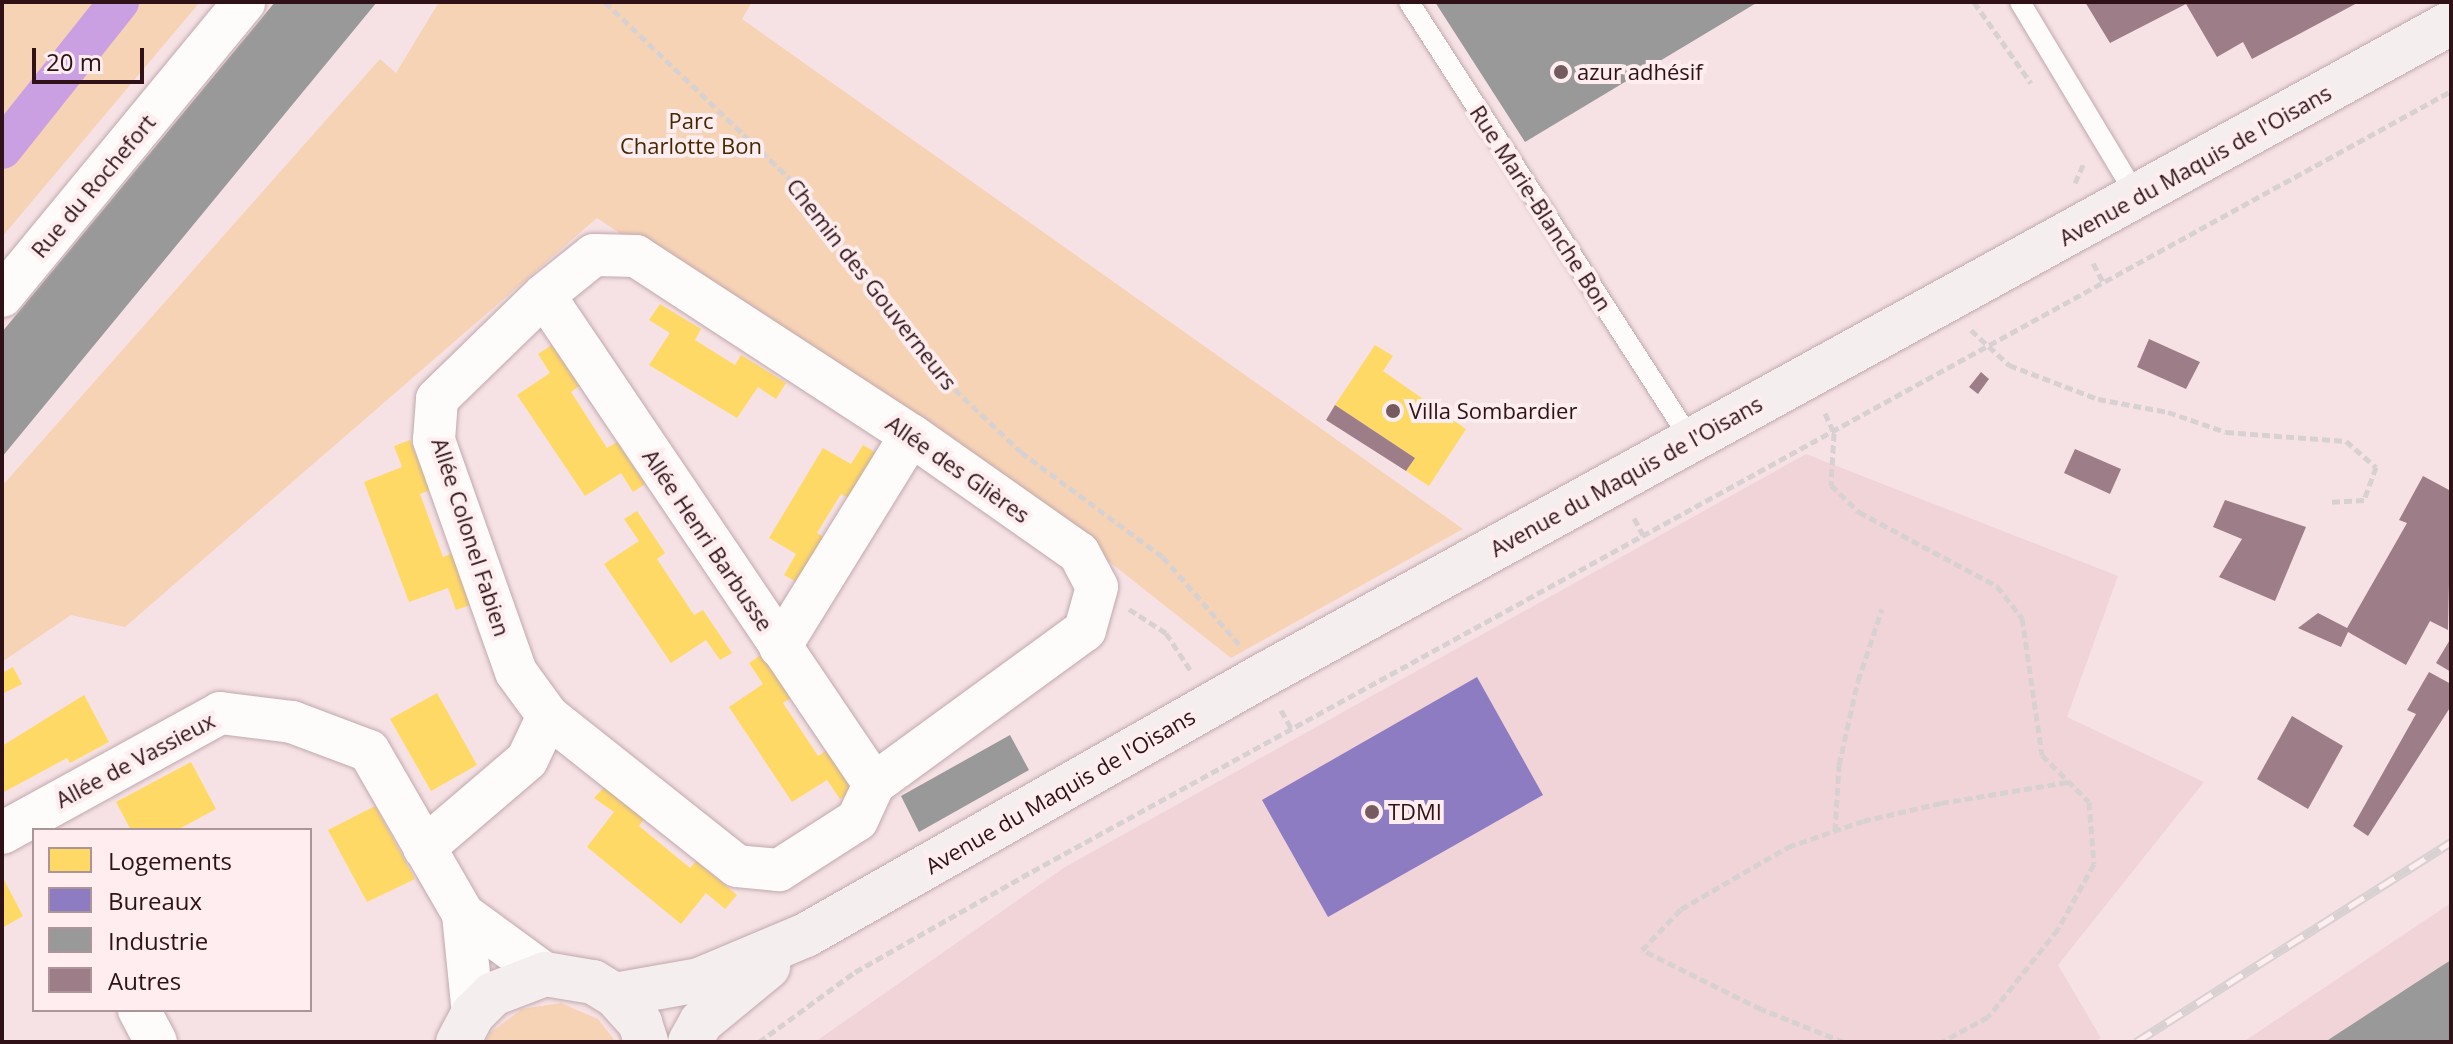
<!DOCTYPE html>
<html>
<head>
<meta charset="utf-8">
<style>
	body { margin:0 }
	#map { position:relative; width:2453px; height:1044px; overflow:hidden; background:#f6e2e5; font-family:"Open Sans",sans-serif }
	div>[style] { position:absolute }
	.built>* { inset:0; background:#f1d4d8 }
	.green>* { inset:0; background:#f7d3b6 }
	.homes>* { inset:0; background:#ffd966 }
	.offices>* { inset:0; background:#8e7cc3 }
	.industry>* { inset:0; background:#999 }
	.canal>* { height:40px; margin:-20px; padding:0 20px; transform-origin:20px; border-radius:20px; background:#cba0e3 }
	.building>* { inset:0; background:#9d7e88 }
	.path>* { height:5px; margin-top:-2.5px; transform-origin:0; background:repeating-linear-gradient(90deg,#d8d1d2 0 8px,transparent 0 12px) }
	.roads { filter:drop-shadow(0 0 2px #c1a9ad) drop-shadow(0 0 2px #c1a9ad) }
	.lane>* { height:20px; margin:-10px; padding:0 10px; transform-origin:10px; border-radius:10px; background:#fefbfb }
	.street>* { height:42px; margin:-21px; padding:0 21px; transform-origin:21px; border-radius:21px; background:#fefbfb }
	.secondary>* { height:44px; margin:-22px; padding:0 22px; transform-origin:22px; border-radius:22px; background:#f5eeef }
	.rail>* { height:9px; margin-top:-4.5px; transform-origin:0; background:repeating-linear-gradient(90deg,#ffedef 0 18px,#d8d1d2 0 36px); box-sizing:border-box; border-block:2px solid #d8d1d2 }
	.dots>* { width:22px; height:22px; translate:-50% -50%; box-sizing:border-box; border:4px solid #ffedef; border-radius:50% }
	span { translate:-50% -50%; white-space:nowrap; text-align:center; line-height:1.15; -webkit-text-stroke:8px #ffedef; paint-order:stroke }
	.poi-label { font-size:22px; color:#2f1117 }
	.left { translate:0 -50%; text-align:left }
	.park-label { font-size:22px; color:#462800 }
	.street-label { font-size:22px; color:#2f1117 }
	.frame { position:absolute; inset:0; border:4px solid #2f1117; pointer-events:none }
	.legend { position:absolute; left:32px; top:828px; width:280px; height:184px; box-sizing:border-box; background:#ffedef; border:2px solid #ac9599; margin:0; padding:10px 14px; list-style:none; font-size:24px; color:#2f1117 }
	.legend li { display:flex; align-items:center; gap:16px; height:40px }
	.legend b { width:40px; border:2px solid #ac9599 }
	.scale { position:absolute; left:32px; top:48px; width:112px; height:36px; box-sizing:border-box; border:4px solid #2f1117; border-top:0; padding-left:10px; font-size:24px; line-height:28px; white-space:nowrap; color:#2f1117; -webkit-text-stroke:6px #ffedef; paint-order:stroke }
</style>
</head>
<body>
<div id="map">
	<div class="built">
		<div style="clip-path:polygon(1806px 454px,2118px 576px,2067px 717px,2204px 782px,2058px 965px,2101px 1038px,2094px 1042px,815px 1042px,1065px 867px)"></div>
		<div style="clip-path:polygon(2451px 903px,2451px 1042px,2243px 1042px)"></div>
	</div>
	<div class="green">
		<div style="clip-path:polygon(2px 2px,200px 2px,2px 237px)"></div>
		<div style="clip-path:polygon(439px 2px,752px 2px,742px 19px,1463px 529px,1231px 658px,1102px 556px,597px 218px,125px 627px,71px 615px,2px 662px,2px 486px,380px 59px,396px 73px)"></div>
		<div style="clip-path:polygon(561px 1003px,598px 1019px,616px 1042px,486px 1042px,490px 1033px,522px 1009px)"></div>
	</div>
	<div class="homes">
		<div style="clip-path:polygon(660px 304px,701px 329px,695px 340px,735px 365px,741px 355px,786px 383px,776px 399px,758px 387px,737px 418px,649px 365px,670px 333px,649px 320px)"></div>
		<div style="clip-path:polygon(552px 345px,579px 386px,571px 392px,607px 448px,617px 442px,645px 484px,633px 492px,621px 473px,585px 496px,517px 395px,550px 373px,538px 354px)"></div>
		<div style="clip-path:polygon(1375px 345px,1393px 356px,1383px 371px,1466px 429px,1429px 486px,1406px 471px,1415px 458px,1335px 405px)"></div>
		<div style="clip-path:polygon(410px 440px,430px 490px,420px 494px,443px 557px,453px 553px,473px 604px,456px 610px,448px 588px,409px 602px,364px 482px,402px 467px,394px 446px)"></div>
		<div style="clip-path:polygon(863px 445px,878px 454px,851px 499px,841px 494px,817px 533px,827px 539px,800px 584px,784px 575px,796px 554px,769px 538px,823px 448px,851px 464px)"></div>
		<div style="clip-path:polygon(637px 511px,665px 553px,657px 559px,694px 615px,703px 610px,732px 653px,720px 660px,706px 640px,671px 663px,604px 564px,639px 541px,624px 519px)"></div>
		<div style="clip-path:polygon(762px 654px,791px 698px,783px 703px,818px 756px,826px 751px,853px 791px,840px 799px,827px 780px,792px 802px,729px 707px,763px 684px,749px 663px)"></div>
		<div style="clip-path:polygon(13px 667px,22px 684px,2px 694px,2px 673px)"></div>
		<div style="clip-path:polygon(437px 693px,477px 765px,431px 791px,390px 719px)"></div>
		<div style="clip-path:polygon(84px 695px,109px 742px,70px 763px,67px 758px,2px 793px,2px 746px)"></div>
		<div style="clip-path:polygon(191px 762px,216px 809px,177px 830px,131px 830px,116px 802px)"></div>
		<div style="clip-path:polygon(606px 785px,644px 819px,639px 826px,690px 868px,696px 861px,737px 895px,725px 909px,706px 893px,681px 924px,587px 847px,614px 812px,594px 798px)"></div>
		<div style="clip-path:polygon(375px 806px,415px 879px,367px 902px,328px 830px)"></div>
		<div style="clip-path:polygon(2px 876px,23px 916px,2px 928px)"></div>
	</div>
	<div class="offices">
		<div style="clip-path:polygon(1477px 677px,1543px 795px,1328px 917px,1262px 800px)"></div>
	</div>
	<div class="industry">
		<div style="clip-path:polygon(275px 2px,377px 2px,2px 457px,2px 332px)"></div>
		<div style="clip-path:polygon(1435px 2px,1758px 2px,1525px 142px)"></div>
		<div style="clip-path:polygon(1010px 735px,1029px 770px,919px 832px,901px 796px)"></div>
		<div style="clip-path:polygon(2451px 960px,2451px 1042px,2325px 1042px,2440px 967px)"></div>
	</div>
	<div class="canal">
		<div style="left:2px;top:149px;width:188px;rotate:-51.5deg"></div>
	</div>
	<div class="building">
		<div style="clip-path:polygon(2085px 2px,2359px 2px,2252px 59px,2243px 42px,2217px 57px,2186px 4px,2110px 43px)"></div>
		<div style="clip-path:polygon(2149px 339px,2200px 362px,2186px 389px,2137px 367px)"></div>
		<div style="clip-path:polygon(1981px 372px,1989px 379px,1978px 394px,1969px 387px)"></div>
		<div style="clip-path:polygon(1335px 405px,1415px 458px,1406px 471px,1326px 420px)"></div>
		<div style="clip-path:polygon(2075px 449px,2121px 469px,2110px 494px,2064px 473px)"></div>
		<div style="clip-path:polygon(2423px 476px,2451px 491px,2448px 630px,2430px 621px,2406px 665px,2348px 632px,2341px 647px,2298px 628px,2318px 613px,2347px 628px,2407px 523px,2399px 520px)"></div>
		<div style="clip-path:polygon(2225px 500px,2306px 527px,2275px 601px,2219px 577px,2242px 539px,2213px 527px)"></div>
		<div style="clip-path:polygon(2451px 638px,2451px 672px,2436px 663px)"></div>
		<div style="clip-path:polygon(2429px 672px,2451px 684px,2451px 706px,2368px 836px,2353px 826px,2416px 714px,2407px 710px)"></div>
		<div style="clip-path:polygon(2292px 716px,2343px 746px,2308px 809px,2257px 779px)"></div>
	</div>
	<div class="path">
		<div style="left:605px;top:2px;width:284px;rotate:43.7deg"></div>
		<div style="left:810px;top:198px;width:228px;rotate:53.4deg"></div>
		<div style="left:946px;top:381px;width:103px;rotate:43.4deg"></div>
		<div style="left:1021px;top:452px;width:177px;rotate:36.5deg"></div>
		<div style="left:1163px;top:557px;width:116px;rotate:48.9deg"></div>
		<div style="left:1974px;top:2px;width:99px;rotate:54.9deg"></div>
		<div style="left:2075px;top:183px;width:22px;rotate:-66deg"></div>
		<div style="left:2093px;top:263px;width:24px;rotate:62deg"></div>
		<div style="left:1971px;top:330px;width:52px;rotate:42.6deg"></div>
		<div style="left:2009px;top:365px;width:95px;rotate:20.9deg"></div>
		<div style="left:2098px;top:399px;width:71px;rotate:10.5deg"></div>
		<div style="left:2168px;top:412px;width:61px;rotate:19deg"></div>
		<div style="left:2226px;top:432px;width:120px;rotate:4.3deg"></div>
		<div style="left:2346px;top:441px;width:40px;rotate:41deg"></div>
		<div style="left:2376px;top:467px;width:35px;rotate:110deg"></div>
		<div style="left:2364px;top:500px;width:36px;rotate:177deg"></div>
		<div style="left:1825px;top:413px;width:22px;rotate:66deg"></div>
		<div style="left:1834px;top:433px;width:52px;rotate:93.3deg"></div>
		<div style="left:1831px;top:485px;width:39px;rotate:44deg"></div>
		<div style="left:1859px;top:512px;width:157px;rotate:28.2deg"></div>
		<div style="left:1997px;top:586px;width:41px;rotate:52deg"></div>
		<div style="left:2022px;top:618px;width:138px;rotate:81.7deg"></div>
		<div style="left:2042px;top:755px;width:66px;rotate:45deg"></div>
		<div style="left:2089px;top:802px;width:62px;rotate:85.4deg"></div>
		<div style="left:2094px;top:864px;width:74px;rotate:119deg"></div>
		<div style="left:2058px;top:929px;width:112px;rotate:128.5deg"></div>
		<div style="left:1988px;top:1017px;width:53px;rotate:152deg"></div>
		<div style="left:1634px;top:518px;width:19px;rotate:62deg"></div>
		<div style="left:1129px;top:609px;width:44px;rotate:33deg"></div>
		<div style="left:1166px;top:633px;width:45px;rotate:56.7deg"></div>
		<div style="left:1281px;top:710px;width:21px;rotate:61deg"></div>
		<div style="left:1835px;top:831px;width:66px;rotate:-86.5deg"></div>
		<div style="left:1839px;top:765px;width:86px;rotate:-77.3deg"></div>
		<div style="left:1858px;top:681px;width:76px;rotate:-71.6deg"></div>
		<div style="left:759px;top:1042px;width:119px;rotate:-36.1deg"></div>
		<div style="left:855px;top:972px;width:192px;rotate:-29.6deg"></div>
		<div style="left:1022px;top:877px;width:1631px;rotate:-28.81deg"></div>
		<div style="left:1844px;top:1042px;width:89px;rotate:-158.3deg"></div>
		<div style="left:1761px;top:1009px;width:133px;rotate:-153.6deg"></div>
		<div style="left:1642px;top:950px;width:57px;rotate:-46.4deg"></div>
		<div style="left:1681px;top:909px;width:124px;rotate:-30.1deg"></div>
		<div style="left:1788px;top:847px;width:79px;rotate:-19.1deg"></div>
		<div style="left:1863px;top:821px;width:80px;rotate:-13deg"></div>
		<div style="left:1941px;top:803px;width:129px;rotate:-9.4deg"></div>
	</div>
	<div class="roads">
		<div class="lane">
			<div style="left:1409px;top:2px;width:521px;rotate:57.23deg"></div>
			<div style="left:2020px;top:2px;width:227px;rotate:59deg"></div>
		</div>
		<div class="street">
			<div style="left:594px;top:255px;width:42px;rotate:1.4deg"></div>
			<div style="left:636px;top:256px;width:328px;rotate:33.1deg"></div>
			<div style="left:911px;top:435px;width:205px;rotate:35.1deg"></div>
			<div style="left:1079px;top:553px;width:38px;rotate:62deg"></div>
			<div style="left:1097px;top:587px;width:45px;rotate:105.6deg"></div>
			<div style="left:1085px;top:630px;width:261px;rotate:143.9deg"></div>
			<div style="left:874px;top:784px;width:40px;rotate:115deg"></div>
			<div style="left:857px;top:820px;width:93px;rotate:147.3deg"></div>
			<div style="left:779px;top:870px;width:42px;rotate:-174.6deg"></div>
			<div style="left:737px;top:866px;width:241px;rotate:-141.6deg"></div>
			<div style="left:548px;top:716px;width:54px;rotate:-126deg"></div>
			<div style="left:516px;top:672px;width:246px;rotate:-109.5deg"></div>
			<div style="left:434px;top:440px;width:41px;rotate:-85.8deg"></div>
			<div style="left:437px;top:399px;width:149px;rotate:-44.2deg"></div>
			<div style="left:544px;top:295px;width:64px;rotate:-38.7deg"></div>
			<div style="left:544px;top:295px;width:590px;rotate:55.99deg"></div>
			<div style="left:2px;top:296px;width:381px;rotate:-50.5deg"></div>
			<div style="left:780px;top:647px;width:249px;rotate:-58.3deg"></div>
			<div style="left:2px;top:833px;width:249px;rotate:-28.8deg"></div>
			<div style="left:220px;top:713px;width:73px;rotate:7.1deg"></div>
			<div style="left:292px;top:722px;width:82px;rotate:20.6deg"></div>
			<div style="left:369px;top:751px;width:188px;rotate:60deg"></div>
			<div style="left:463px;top:914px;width:102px;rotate:36.2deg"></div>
			<div style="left:424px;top:848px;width:135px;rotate:-40.5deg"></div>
			<div style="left:527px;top:760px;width:49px;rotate:-64.5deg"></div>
			<div style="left:463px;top:914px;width:100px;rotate:84.3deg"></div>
			<div style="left:139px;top:1010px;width:36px;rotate:62deg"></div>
		</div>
		<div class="secondary">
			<div style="left:615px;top:995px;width:85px;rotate:-10.1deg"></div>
			<div style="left:699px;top:980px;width:116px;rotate:-22.8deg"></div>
			<div style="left:806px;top:935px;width:524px;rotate:-29.6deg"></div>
			<div style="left:1262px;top:676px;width:1357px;rotate:-28.78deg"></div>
			<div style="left:458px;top:1042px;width:32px;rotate:-62deg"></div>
			<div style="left:473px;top:1014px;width:28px;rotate:-45deg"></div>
			<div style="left:493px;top:994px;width:56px;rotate:-21deg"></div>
			<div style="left:545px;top:974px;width:49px;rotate:9.5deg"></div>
			<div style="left:593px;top:982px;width:26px;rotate:31deg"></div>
			<div style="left:615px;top:995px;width:38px;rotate:48deg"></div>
			<div style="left:640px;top:1023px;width:20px;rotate:72deg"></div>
			<div style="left:690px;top:1042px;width:23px;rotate:-61deg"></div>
			<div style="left:701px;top:1022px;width:87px;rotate:-39.4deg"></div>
		</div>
	</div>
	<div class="rail">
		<div style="left:2136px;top:1042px;width:373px;rotate:-32.4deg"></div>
	</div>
	<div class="dots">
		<div style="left:1561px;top:72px;background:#755a5f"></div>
		<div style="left:1393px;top:411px;background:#755a5f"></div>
		<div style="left:1372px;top:812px;background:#755a5f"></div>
	</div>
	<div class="poi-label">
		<span class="left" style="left:1577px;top:72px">azur adhésif</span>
		<span class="left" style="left:1409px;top:411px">Villa Sombardier</span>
		<span class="left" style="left:1388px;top:812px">TDMI</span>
	</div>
	<div class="park-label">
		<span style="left:691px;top:133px">Parc<br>Charlotte Bon</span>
	</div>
	<div class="street-label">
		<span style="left:2195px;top:165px;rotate:-29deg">Avenue du Maquis de l'Oisans</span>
		<span style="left:93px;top:186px;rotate:-50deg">Rue du Rochefort</span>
		<span style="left:1541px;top:208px;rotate:57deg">Rue Marie-Blanche Bon</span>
		<span style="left:872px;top:284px;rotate:52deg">Chemin des Gouverneurs</span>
		<span style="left:958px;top:469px;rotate:35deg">Allée des Glières</span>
		<span style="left:1626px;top:476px;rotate:-29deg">Avenue du Maquis de l'Oisans</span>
		<span style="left:471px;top:537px;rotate:72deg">Allée Colonel Fabien</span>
		<span style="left:708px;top:540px;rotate:56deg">Allée Henri Barbusse</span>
		<span style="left:135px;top:760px;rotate:-28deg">Allée de Vassieux</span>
		<span style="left:1060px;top:791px;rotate:-30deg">Avenue du Maquis de l'Oisans</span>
	</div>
	<div class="frame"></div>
	<ul class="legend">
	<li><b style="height:22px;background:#ffd966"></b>Logements</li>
	<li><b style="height:22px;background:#8e7cc3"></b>Bureaux</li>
	<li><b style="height:22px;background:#999"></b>Industrie</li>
	<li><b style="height:22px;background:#9d7e88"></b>Autres</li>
	</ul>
	<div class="scale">20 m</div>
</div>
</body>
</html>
